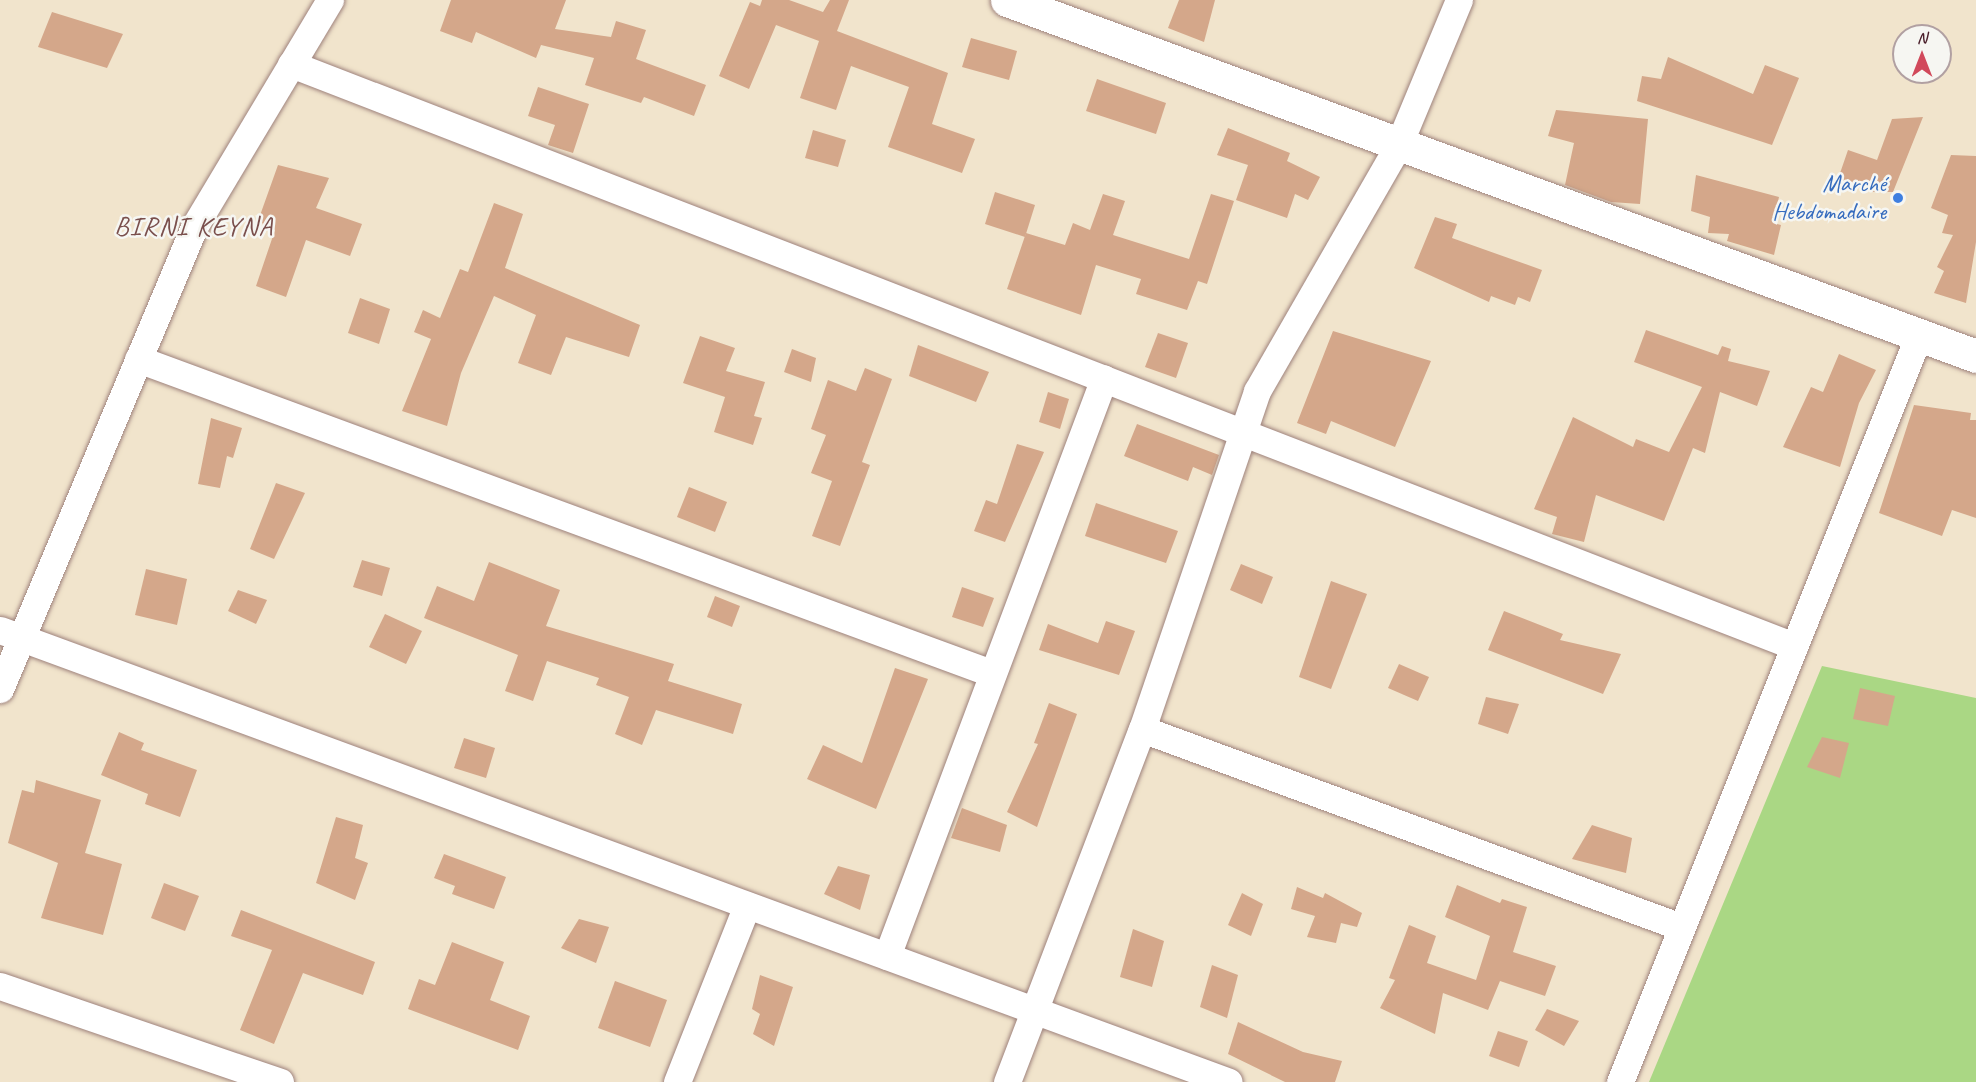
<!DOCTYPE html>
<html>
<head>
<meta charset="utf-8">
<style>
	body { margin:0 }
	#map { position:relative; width:1976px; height:1082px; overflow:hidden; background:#f1e4cc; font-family:Caveat,sans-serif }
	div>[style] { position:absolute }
	.green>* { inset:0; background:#aad784 }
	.building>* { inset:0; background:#d4a78a }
	.roads { filter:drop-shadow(0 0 2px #9e827c) drop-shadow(0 0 2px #9e827c) }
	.street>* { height:27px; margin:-13.5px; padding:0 13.5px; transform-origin:13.5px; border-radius:13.5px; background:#fff }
	.highway>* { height:33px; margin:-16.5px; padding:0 16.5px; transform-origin:16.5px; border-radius:16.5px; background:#fff }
	.dots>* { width:16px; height:16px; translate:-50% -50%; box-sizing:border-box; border:3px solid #f6f6f2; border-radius:50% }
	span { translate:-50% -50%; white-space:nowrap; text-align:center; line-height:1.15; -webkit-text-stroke:5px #f6f6f2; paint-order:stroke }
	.shop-label { font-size:24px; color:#366cbe }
	.right { translate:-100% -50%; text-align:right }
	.quarter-label { font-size:27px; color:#7a4f4c; letter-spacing:1.5px }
	.north { position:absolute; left:1892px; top:24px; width:60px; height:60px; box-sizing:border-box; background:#f6f6f2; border:2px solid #b1a0a2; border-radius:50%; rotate:0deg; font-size:16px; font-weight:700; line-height:24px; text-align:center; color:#4a1f2b }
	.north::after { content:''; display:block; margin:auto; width:21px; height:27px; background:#d1495b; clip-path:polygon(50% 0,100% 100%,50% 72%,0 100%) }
</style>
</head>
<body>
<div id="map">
	<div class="green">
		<div style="clip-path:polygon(1822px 666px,1976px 698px,1976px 1082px,1649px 1082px)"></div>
	</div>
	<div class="building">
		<div style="clip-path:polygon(451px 0,566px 0,555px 29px,611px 37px,616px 21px,646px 30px,636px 59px,706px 85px,694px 116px,644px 97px,641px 103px,585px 85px,594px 58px,541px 45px,536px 58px,476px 32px,472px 43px,440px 31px)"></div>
		<div style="clip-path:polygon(762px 0,789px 0,823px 12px,830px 0,849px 0,837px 31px,948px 73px,932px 124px,975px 139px,962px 173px,888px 147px,909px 87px,851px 66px,836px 110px,800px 98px,819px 41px,776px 25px,749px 89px,719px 76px,750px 2px,760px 6px)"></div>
		<div style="clip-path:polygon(1179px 0,1215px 0,1204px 42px,1168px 28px)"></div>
		<div style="clip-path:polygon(52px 12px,123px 34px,107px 68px,38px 47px)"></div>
		<div style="clip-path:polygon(971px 38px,1017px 51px,1009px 80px,962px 67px)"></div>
		<div style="clip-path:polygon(1668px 57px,1753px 94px,1765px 65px,1799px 78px,1772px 145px,1637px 101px,1642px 76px,1661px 79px)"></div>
		<div style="clip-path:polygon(1097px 79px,1166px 103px,1156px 134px,1086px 111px)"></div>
		<div style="clip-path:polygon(538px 87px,589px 104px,573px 153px,548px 145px,555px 125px,528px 116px)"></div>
		<div style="clip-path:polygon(1556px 110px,1648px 119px,1640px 204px,1611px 202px,1565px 185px,1574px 143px,1548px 136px)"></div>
		<div style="clip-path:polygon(1923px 117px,1893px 192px,1870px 192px,1838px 179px,1848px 150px,1877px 160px,1892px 119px)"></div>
		<div style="clip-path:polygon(1228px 128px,1290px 153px,1287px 161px,1320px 177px,1308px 200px,1295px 194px,1287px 218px,1236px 200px,1248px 165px,1217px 155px)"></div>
		<div style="clip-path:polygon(813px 130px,846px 140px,838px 167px,805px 158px)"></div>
		<div style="clip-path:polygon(1951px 155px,1976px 156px,1976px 242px,1966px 303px,1934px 293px,1944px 271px,1937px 267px,1953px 235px,1942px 233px,1948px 215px,1931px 208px)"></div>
		<div style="clip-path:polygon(278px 165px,329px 178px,316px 208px,362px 224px,350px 256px,306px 240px,286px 297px,256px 286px,275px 230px,258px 221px)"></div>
		<div style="clip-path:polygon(1696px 175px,1779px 197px,1773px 223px,1781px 225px,1774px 255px,1727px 241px,1729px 234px,1708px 233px,1710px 217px,1691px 211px)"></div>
		<div style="clip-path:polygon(995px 192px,1035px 205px,1025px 237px,985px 224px)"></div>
		<div style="clip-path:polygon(1103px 194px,1125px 201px,1113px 235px,1189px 259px,1211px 194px,1234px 201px,1207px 284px,1198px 281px,1187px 310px,1136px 294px,1141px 279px,1096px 265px,1081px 315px,1007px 289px,1026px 233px,1065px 245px,1073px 223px,1090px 230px)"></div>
		<div style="clip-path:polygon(494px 203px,523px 214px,505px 268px,640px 325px,629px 357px,566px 337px,551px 375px,518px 363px,536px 315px,494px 296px,461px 373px,447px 426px,402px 411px,431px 339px,414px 332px,423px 310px,440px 318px,460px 269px,468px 272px)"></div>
		<div style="clip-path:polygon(1435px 217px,1457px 224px,1452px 238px,1542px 270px,1530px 302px,1518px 297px,1515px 305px,1491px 296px,1489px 302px,1414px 268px)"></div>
		<div style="clip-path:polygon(360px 298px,390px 309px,379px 344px,348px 333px)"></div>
		<div style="clip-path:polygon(1646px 330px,1718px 355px,1722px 346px,1731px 349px,1728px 361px,1770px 371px,1757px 406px,1720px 392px,1705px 453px,1693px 448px,1664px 521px,1596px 495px,1584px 542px,1552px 534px,1557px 517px,1534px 509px,1573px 417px,1633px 447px,1636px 439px,1669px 452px,1702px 387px,1634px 362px)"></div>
		<div style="clip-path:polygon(1333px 331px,1431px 361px,1395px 447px,1331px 421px,1326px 434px,1297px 423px)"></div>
		<div style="clip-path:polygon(1158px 333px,1188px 343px,1176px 378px,1145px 367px)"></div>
		<div style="clip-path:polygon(700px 336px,735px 348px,726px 371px,765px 382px,754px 416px,762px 418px,753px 445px,714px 432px,725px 397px,683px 383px)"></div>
		<div style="clip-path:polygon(918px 345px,989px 372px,976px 402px,909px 376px)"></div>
		<div style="clip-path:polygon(792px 349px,816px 358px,811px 382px,784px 372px)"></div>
		<div style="clip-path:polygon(1839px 354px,1876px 370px,1859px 403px,1840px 467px,1783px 447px,1811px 387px,1823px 392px)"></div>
		<div style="clip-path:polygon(865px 368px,892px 379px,862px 462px,870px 465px,840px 546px,812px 536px,832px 481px,811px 473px,826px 435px,811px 429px,828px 380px,856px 391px)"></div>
		<div style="clip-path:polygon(1048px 392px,1069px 399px,1060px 429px,1039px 422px)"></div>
		<div style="clip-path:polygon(1914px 405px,1971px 413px,1970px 420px,1976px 420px,1976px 518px,1952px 510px,1942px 536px,1879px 513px)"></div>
		<div style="clip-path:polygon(211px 418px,242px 428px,233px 458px,227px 456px,220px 488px,198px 484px)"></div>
		<div style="clip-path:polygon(1137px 424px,1219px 455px,1212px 475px,1193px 467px,1188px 481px,1124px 456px)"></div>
		<div style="clip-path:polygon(1017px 444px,1044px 452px,1005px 542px,974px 531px,986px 500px,997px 504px)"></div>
		<div style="clip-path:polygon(276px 483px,305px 493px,274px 559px,250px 549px)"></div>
		<div style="clip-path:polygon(689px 487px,727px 502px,715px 532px,677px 517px)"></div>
		<div style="clip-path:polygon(1096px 503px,1178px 531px,1166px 563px,1085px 536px)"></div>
		<div style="clip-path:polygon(362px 560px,390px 568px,382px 596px,353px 587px)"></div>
		<div style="clip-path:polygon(489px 562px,560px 590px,546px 626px,674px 664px,668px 681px,742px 704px,733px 734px,656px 710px,642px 745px,615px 734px,629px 697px,596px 685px,599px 678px,547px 661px,533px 701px,505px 691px,518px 655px,424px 618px,437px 586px,474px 601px)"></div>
		<div style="clip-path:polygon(1241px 564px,1273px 577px,1262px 604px,1230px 590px)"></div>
		<div style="clip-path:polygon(146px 569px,187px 579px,177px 625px,135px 615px)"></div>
		<div style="clip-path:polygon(1331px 581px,1367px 594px,1331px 689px,1299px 677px)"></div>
		<div style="clip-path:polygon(962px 587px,994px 598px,983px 627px,952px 617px)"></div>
		<div style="clip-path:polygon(238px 590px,267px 600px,256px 624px,228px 611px)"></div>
		<div style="clip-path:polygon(715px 596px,740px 606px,732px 627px,707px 617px)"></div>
		<div style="clip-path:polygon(1504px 611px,1563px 634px,1560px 640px,1621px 654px,1603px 694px,1488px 650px)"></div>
		<div style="clip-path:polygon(385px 614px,422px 631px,406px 664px,369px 647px)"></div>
		<div style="clip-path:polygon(1106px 621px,1135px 631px,1119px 675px,1039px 650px,1048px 624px,1098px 643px)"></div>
		<div style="clip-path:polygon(1399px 664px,1429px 677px,1418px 701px,1388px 688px)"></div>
		<div style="clip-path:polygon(895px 668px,928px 679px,876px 809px,807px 779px,823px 745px,862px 763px)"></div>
		<div style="clip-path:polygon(1860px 688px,1895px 696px,1888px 726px,1853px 719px)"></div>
		<div style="clip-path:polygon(1486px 697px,1519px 704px,1508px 734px,1478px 724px)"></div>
		<div style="clip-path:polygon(1049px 703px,1077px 714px,1037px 827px,1007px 812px,1038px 744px,1034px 743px)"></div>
		<div style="clip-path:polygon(119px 732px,144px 743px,141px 750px,197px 770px,180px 817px,145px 804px,148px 794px,101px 775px)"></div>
		<div style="clip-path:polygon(1822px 737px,1849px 743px,1840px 778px,1807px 767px)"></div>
		<div style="clip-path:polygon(464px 738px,495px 748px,486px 778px,454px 768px)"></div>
		<div style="clip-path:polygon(36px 780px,101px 800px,85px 853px,122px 864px,103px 935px,41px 918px,58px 863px,8px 843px,22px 790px,34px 793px)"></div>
		<div style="clip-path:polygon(962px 808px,1007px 825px,1000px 852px,951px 838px)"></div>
		<div style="clip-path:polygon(336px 817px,363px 825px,355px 858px,368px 863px,355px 900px,316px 883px)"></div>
		<div style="clip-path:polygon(1592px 825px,1632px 838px,1626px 873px,1572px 859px)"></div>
		<div style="clip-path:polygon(444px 854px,506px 877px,494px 909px,452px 894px,455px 886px,434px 878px)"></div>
		<div style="clip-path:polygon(838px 866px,870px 875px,860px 910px,824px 894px)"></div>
		<div style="clip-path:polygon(164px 883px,199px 896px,185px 931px,151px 918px)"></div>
		<div style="clip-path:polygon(1457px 885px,1500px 903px,1502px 899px,1527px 907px,1513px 952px,1556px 966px,1545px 996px,1500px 981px,1488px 1010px,1443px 993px,1435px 1034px,1380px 1008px,1395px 980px,1389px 978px,1409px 925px,1436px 936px,1427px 963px,1476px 980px,1490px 936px,1445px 917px)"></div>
		<div style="clip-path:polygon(1297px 887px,1323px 898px,1325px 893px,1362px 913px,1357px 927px,1341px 923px,1336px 943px,1307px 937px,1315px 916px,1291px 909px)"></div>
		<div style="clip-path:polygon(1242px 893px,1263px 904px,1251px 936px,1228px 925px)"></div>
		<div style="clip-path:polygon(241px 910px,375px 962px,363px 995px,303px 973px,274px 1044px,240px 1030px,272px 950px,231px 936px)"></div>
		<div style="clip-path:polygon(579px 919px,609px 927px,596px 963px,561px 948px)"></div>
		<div style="clip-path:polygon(1133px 929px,1164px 941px,1152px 987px,1120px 977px)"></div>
		<div style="clip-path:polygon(452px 942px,504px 962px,490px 1000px,530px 1016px,518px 1050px,408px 1009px,419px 979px,435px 985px)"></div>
		<div style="clip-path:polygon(1212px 965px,1238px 975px,1227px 1018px,1200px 1007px)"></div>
		<div style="clip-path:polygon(760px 975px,793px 987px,774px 1046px,753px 1034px,760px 1014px,752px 1009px)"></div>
		<div style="clip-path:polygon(615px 981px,667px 1000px,650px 1047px,598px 1028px)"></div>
		<div style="clip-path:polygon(1547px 1009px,1579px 1021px,1564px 1046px,1535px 1030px)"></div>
		<div style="clip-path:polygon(1238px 1022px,1303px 1052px,1342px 1061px,1335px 1082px,1285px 1082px,1228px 1054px)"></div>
		<div style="clip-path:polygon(1498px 1031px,1528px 1041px,1519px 1067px,1489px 1056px)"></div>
	</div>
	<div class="roads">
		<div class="street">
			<div style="left:291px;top:64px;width:1612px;rotate:21.17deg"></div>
			<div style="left:138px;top:359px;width:909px;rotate:20.21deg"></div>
			<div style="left:0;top:630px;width:1309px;rotate:20.19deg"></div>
			<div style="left:0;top:689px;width:501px;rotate:-67.22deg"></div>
			<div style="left:194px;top:227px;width:265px;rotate:-59.1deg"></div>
			<div style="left:1142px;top:729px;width:574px;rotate:20.17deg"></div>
			<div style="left:887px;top:956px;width:617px;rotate:-69.42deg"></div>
			<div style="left:0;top:986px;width:296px;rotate:18.9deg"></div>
			<div style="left:677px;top:1082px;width:190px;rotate:-68.4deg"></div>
			<div style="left:1007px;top:1082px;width:378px;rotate:-69.1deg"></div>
			<div style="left:1142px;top:729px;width:357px;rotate:-71.2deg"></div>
			<div style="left:1257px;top:391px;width:285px;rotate:-60.1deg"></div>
			<div style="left:1399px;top:144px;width:156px;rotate:-67.4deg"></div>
			<div style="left:1620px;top:1082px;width:805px;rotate:-68.19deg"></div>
		</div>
		<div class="highway">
			<div style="left:1007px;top:0;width:1032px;rotate:20.17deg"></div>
		</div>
	</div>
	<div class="dots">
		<div style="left:1898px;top:198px;background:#3f7fe0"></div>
	</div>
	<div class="shop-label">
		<span class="right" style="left:1886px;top:198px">Marché<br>Hebdomadaire</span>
	</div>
	<div class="quarter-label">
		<span style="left:194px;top:227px">BIRNI KEYNA</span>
	</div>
	<div class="north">N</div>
</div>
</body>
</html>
